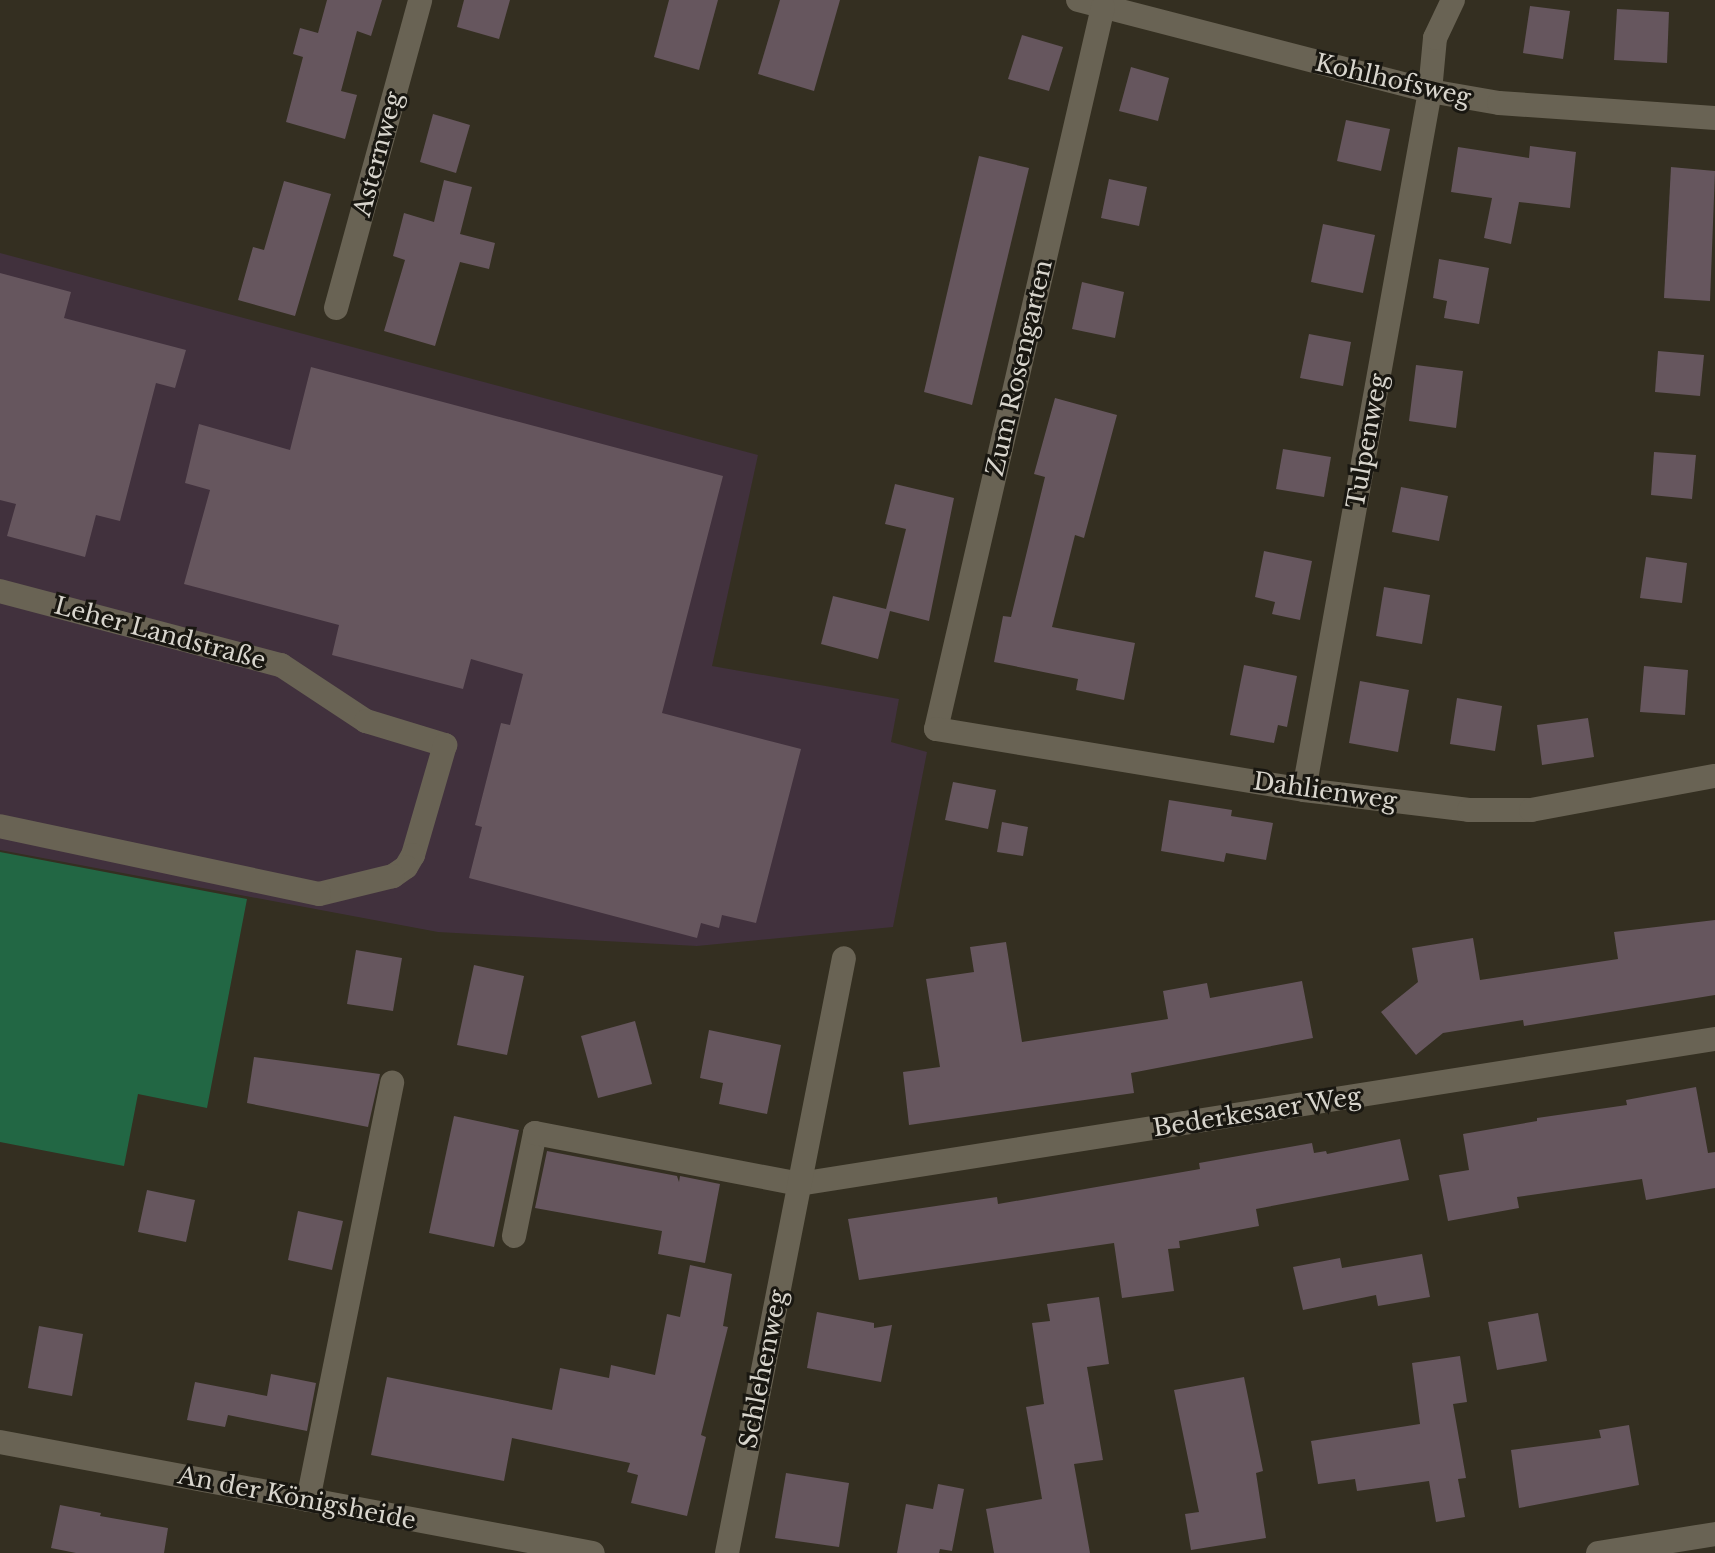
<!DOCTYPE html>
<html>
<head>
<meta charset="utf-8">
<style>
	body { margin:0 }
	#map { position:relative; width:1715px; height:1553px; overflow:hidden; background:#342f21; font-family:"Libre Baskerville",serif }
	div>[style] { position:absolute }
	.commercial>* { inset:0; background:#41313d }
	.green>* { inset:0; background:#226744 }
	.building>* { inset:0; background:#66565e }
	.minor>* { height:24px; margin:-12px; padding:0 12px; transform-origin:12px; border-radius:12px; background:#696354 }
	span { translate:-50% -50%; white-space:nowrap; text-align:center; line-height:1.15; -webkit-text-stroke:6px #191711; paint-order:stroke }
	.street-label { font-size:24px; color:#d8d5cd }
</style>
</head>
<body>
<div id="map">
	<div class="commercial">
		<div style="clip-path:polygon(0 253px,758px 455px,712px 666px,899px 699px,891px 742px,927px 752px,893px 927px,697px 946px,438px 932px,0 850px)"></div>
	</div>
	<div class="green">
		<div style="clip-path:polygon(0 852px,247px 899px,207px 1108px,138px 1094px,124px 1166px,0 1142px)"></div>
	</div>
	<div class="building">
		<div style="clip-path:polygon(327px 0,382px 0,371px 36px,357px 31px,341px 91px,357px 95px,345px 139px,286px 122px,303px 57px,293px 54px,300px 28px,318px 33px)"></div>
		<div style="clip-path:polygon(464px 0,510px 0,499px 39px,457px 27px)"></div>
		<div style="clip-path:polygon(669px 0,718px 0,699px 70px,654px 57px)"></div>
		<div style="clip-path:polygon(780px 0,840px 0,814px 91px,758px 74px)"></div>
		<div style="clip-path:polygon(1530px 6px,1570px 11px,1563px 59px,1523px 53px)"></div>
		<div style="clip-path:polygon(1617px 9px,1669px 12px,1667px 63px,1614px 60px)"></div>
		<div style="clip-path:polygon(1022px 35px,1063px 47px,1049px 91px,1008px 79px)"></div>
		<div style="clip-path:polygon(1131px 67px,1169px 78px,1158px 121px,1119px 111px)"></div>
		<div style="clip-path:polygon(433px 114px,470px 125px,456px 173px,420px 162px)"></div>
		<div style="clip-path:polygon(1346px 120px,1390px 129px,1381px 171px,1337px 161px)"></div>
		<div style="clip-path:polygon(1530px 146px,1576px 152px,1570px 208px,1519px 202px,1511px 244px,1484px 238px,1492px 198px,1451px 192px,1458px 147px,1529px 158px)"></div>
		<div style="clip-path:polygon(979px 156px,1029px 168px,972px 405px,924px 392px)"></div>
		<div style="clip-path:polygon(1671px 167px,1715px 171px,1710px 301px,1664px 298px)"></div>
		<div style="clip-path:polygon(1109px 179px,1147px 187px,1139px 226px,1101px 218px)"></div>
		<div style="clip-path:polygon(444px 180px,472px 187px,460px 234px,495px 243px,489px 269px,460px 262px,435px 346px,384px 331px,405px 260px,393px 256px,404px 213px,434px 222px)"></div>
		<div style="clip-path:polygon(284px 181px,331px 194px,295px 316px,238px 300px,253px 247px,264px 250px)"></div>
		<div style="clip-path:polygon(1323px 224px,1375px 235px,1363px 293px,1311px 282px)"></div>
		<div style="clip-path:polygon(1439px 259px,1489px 268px,1479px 324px,1444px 318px,1447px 301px,1433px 298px)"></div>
		<div style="clip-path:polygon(0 273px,71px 292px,64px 318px,186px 350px,175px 388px,156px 383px,120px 521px,96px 515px,85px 557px,7px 536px,16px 504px,0 500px)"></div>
		<div style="clip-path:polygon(1082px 282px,1124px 292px,1115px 338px,1072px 329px)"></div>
		<div style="clip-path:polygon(1309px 334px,1351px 342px,1343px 386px,1300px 378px)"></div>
		<div style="clip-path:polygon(1658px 351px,1704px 355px,1700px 396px,1655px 392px)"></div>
		<div style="clip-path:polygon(1416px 365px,1463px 371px,1456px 428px,1409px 421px)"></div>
		<div style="clip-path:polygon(311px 367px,723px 476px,662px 713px,801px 749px,756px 923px,722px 915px,719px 928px,701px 923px,697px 938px,469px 878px,482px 827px,475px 825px,501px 723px,510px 725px,523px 674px,471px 659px,463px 689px,332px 655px,339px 625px,184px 584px,210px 490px,185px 483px,199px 424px,290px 450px)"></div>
		<div style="clip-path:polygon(1055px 398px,1117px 415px,1084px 538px,1075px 535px,1052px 627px,1135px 643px,1124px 700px,1076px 690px,1078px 679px,994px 662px,1003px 616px,1011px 617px,1045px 477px,1034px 474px)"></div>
		<div style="clip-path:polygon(1283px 449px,1331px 457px,1324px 497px,1276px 489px)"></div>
		<div style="clip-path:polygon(1654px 452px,1696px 455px,1692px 499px,1651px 495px)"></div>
		<div style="clip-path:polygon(895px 484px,954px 498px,929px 621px,890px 611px,878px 659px,821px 644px,833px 596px,886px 609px,906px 529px,885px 524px)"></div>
		<div style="clip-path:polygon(1401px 487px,1448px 496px,1439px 541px,1392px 532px)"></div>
		<div style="clip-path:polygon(1264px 551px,1312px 561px,1300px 620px,1272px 614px,1275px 602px,1255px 597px)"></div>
		<div style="clip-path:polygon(1646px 557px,1687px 563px,1682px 603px,1640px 598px)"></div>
		<div style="clip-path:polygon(1384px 587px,1430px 595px,1422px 644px,1376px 636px)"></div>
		<div style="clip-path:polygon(1244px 665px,1297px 676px,1287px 727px,1278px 725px,1274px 743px,1230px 735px)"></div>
		<div style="clip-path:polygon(1644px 666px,1688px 670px,1685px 715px,1640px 712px)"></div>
		<div style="clip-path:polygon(1360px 681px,1409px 690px,1398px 752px,1349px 743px)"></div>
		<div style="clip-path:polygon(1457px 698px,1502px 706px,1495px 751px,1450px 744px)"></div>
		<div style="clip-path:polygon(1588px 718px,1594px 757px,1542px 765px,1537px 725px)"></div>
		<div style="clip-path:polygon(953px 782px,996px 790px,988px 829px,945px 820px)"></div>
		<div style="clip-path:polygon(1169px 800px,1232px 810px,1231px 816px,1273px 823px,1266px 860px,1226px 853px,1224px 862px,1161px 851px)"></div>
		<div style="clip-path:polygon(1002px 822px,1028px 827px,1023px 856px,997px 852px)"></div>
		<div style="clip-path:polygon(1715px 920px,1715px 995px,1524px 1026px,1523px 1020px,1443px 1033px,1416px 1055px,1381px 1012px,1418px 982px,1412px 948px,1473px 938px,1480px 980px,1618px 959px,1614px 932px)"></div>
		<div style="clip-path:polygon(1006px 942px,1022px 1042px,1168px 1019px,1163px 991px,1207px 983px,1210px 998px,1302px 981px,1313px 1038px,1131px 1073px,1134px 1093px,909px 1125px,903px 1072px,940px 1067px,926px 979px,974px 972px,970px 947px)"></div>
		<div style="clip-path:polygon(356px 950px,402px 958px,393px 1011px,347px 1004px)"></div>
		<div style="clip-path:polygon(474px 965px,524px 976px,507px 1055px,457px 1045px)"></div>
		<div style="clip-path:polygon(635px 1021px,652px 1084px,598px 1098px,581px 1036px)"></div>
		<div style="clip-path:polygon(709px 1030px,781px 1045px,767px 1114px,719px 1104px,723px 1083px,700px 1078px)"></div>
		<div style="clip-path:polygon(254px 1057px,380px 1074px,368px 1127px,247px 1103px)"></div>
		<div style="clip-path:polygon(1696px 1087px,1708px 1153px,1715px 1152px,1715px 1188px,1646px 1200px,1642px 1179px,1517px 1197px,1519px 1208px,1448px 1221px,1439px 1175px,1469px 1170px,1463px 1134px,1537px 1121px,1537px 1118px,1627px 1105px,1626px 1100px)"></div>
		<div style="clip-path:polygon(454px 1116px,519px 1130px,494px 1247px,429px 1233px)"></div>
		<div style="clip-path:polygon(1400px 1139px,1409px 1180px,1256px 1209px,1259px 1226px,1179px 1241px,1180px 1248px,1168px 1249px,1174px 1291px,1122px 1298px,1114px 1243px,859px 1280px,848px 1219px,997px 1197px,998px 1204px,1200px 1169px,1199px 1163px,1312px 1143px,1314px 1153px,1326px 1151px,1327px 1154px)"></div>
		<div style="clip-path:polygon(547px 1151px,677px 1176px,679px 1182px,680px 1176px,720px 1184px,705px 1263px,658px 1254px,662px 1231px,535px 1208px)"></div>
		<div style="clip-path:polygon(147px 1190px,195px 1200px,186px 1242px,138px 1232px)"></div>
		<div style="clip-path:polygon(298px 1211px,343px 1221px,332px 1270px,288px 1260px)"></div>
		<div style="clip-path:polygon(1422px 1254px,1430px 1297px,1378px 1306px,1376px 1295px,1303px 1310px,1293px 1267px,1340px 1258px,1342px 1268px)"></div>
		<div style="clip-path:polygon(690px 1265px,732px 1274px,723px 1326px,728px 1327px,701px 1435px,706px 1437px,687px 1516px,631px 1503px,638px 1475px,627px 1472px,630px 1463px,512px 1438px,504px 1481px,371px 1455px,387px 1377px,552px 1410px,560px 1368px,609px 1378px,611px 1365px,655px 1375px,667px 1314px,680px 1317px)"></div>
		<div style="clip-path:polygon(1099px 1297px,1109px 1364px,1087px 1367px,1103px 1460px,1074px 1464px,1090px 1553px,994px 1553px,986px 1509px,1042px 1499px,1026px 1407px,1044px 1404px,1032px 1323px,1050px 1321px,1047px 1304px)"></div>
		<div style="clip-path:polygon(817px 1312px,874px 1323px,874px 1328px,892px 1325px,881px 1382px,807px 1368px)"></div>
		<div style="clip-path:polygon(1538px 1313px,1547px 1361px,1497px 1370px,1488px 1322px)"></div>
		<div style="clip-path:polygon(39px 1326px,83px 1334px,72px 1396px,28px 1388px)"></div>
		<div style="clip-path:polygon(1460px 1356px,1467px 1402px,1453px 1404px,1466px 1478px,1458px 1479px,1465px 1517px,1436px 1522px,1429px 1481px,1357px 1491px,1355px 1479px,1318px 1484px,1311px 1441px,1420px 1424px,1412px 1363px)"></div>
		<div style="clip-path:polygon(271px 1374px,316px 1383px,307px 1431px,228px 1415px,225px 1427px,187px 1420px,195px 1382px,267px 1396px)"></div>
		<div style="clip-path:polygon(1244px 1377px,1263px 1471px,1256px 1473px,1266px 1538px,1191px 1550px,1185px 1514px,1199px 1512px,1174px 1390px)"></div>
		<div style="clip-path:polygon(1629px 1425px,1639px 1485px,1519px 1508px,1511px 1450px,1601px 1438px,1599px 1430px)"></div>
		<div style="clip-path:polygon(786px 1473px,849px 1483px,839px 1547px,775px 1538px)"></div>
		<div style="clip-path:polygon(938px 1484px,964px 1489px,952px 1551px,940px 1549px,939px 1553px,897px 1553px,906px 1504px,933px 1509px)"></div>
		<div style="clip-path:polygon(60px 1505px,101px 1513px,100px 1516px,168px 1528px,164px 1553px,76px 1553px,51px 1548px)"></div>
	</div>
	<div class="minor">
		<div style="left:1078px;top:0;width:364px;rotate:14.5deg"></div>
		<div style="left:1430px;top:91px;width:70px;rotate:9.9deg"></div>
		<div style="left:1499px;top:103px;width:217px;rotate:4deg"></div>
		<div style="left:1103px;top:7px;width:741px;rotate:103.02deg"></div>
		<div style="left:936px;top:729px;width:373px;rotate:9.4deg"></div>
		<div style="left:1304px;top:790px;width:166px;rotate:6.9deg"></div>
		<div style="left:1469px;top:810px;width:62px"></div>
		<div style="left:1531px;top:810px;width:187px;rotate:-10.5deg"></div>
		<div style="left:336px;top:308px;width:319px;rotate:-74.7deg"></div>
		<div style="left:0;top:591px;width:291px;rotate:14.8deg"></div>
		<div style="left:281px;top:665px;width:102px;rotate:33.4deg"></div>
		<div style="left:366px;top:721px;width:83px;rotate:16.9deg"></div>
		<div style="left:445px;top:745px;width:115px;rotate:106.2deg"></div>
		<div style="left:413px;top:855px;width:14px;rotate:120deg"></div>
		<div style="left:406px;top:867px;width:16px;rotate:145deg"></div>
		<div style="left:393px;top:876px;width:76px;rotate:166.3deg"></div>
		<div style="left:319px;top:894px;width:326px;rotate:-168deg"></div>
		<div style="left:1304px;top:790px;width:710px;rotate:-79.78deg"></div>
		<div style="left:1430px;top:91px;width:53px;rotate:-84.6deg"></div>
		<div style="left:1435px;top:38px;width:42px;rotate:-64.7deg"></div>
		<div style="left:514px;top:1236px;width:105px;rotate:-78.5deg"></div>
		<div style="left:535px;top:1133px;width:269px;rotate:10.9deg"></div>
		<div style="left:799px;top:1184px;width:927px;rotate:-9deg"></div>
		<div style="left:0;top:1442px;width:603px;rotate:10.6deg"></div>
		<div style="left:308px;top:1500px;width:426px;rotate:-78.6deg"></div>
		<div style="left:727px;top:1553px;width:606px;rotate:-78.88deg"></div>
		<div style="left:1598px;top:1553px;width:119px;rotate:-9.2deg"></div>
	</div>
	<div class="street-label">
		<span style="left:1393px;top:80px;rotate:13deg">Kohlhofsweg</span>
		<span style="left:378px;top:154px;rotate:-75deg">Asternweg</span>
		<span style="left:1019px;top:368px;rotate:-77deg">Zum Rosengarten</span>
		<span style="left:1367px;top:441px;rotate:-80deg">Tulpenweg</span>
		<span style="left:160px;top:633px;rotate:15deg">Leher Landstraße</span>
		<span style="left:1325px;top:791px;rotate:8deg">Dahlienweg</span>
		<span style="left:1257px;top:1112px;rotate:-9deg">Bederkesaer Weg</span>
		<span style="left:763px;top:1369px;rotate:-79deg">Schlehenweg</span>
		<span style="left:297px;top:1498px;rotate:11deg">An der Königsheide</span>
	</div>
</div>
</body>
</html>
